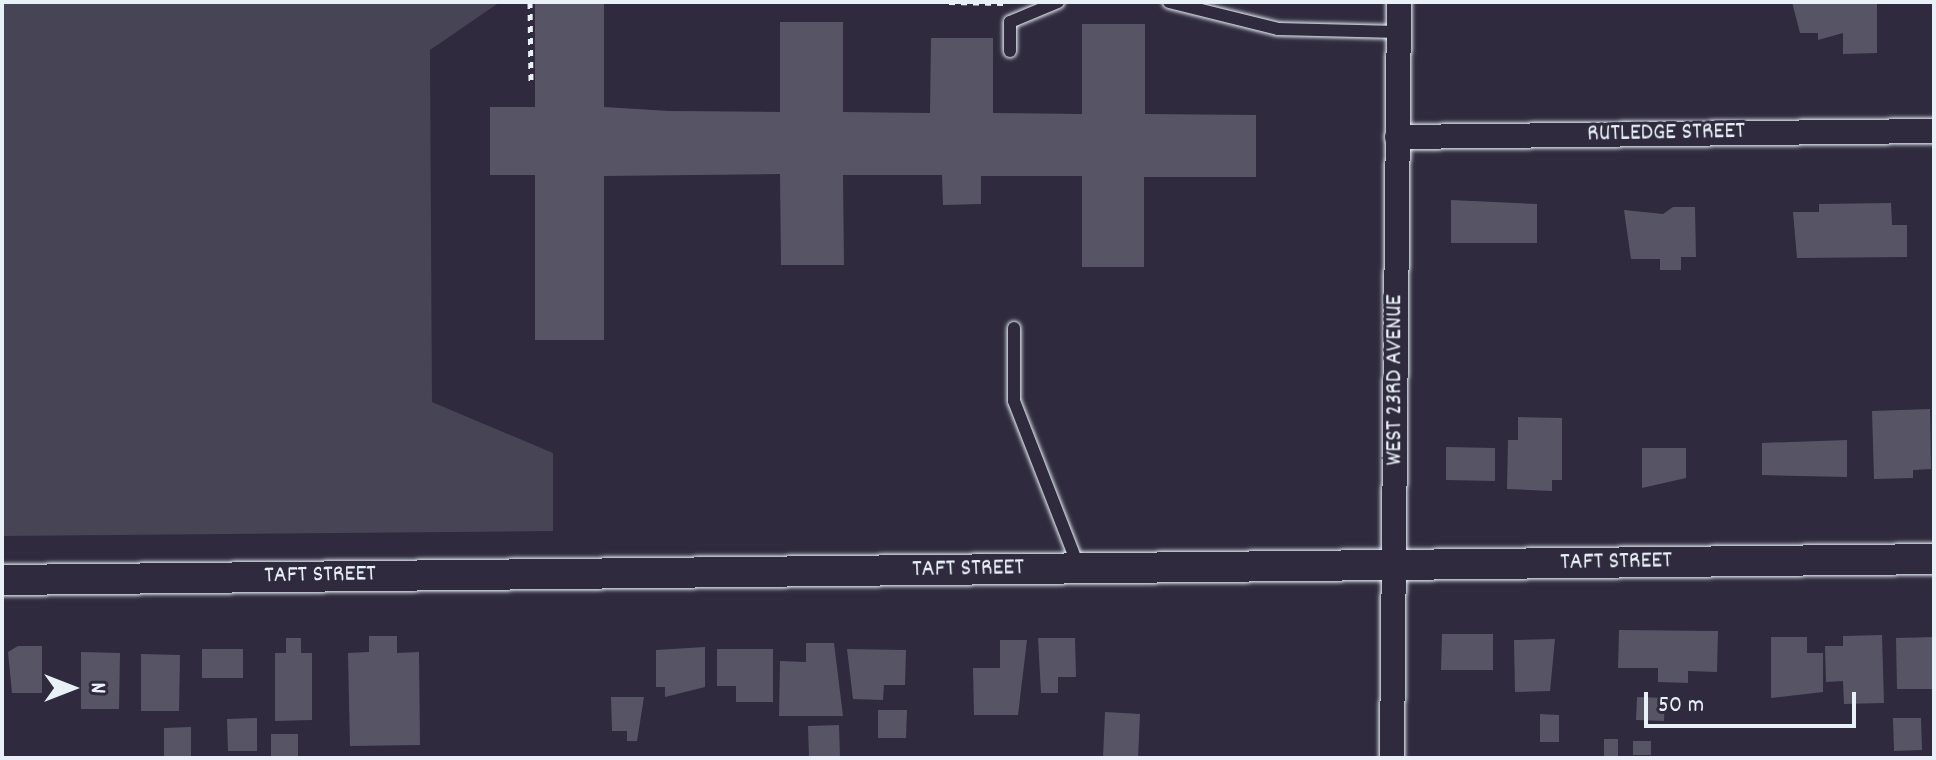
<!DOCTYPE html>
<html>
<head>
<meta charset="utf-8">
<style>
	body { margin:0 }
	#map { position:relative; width:1936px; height:760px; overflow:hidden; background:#2f2a3d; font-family:Dekko,sans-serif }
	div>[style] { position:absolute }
	.green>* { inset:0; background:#464455 }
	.building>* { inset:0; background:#575565 }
	.path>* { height:5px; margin-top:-2.5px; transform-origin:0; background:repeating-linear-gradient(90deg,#e8f1f8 0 6px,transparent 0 12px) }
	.roads { filter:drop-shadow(0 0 2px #e8f1f8) drop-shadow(0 0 2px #e8f1f8) }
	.service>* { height:12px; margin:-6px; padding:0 6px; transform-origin:6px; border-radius:6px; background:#2f2a3d }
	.minor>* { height:24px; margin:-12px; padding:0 12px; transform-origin:12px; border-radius:12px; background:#2f2a3d }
	.tertiary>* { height:30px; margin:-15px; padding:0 15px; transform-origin:15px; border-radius:15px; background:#2f2a3d }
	span { translate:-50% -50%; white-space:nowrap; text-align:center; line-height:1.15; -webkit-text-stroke:6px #2f2a3d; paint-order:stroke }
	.street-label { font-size:24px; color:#e8f1f8 }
	.frame { position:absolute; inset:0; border:4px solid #e8f1f8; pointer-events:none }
	.north { position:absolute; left:32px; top:648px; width:80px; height:80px; -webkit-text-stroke:6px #2f2a3d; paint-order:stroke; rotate:90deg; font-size:22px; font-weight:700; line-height:32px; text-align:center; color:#e8f1f8 }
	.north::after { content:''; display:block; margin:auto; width:28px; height:36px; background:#e8f1f8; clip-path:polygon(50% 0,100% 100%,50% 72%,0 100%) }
	.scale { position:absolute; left:1644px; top:692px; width:212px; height:36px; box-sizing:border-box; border:4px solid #e8f1f8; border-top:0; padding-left:10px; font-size:24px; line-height:28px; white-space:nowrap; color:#e8f1f8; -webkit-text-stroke:6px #2f2a3d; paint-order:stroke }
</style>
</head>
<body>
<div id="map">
	<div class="green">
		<div style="clip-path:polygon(2px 2px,500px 2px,430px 50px,432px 402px,553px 453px,553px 531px,2px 536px)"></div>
	</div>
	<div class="building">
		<div style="clip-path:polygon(535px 2px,604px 2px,604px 107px,669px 111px,780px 112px,780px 22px,843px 22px,843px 112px,930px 113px,931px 38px,993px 38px,993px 113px,1082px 114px,1082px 24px,1145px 24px,1145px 114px,1256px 115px,1256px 177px,1144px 177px,1144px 267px,1082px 267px,1082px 176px,981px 176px,981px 204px,943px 205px,942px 175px,843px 175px,844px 265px,781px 265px,780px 174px,604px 176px,604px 340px,535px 340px,535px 175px,490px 175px,490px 107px,535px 107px)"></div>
		<div style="clip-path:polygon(1792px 2px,1877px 2px,1877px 53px,1843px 54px,1843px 33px,1818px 40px,1818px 33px,1800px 33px)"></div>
		<div style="clip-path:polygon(1451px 200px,1537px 204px,1537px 243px,1451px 243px)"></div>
		<div style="clip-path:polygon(1891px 203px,1892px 225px,1907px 225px,1907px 257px,1797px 258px,1793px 212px,1819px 212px,1819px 204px)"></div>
		<div style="clip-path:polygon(1673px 207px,1695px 207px,1696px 257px,1681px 257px,1681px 270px,1660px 270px,1660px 259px,1631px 259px,1624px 210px,1663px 214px)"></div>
		<div style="clip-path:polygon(1930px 409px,1931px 469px,1913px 470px,1913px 478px,1874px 479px,1872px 411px)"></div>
		<div style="clip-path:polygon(1518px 417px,1562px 418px,1562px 480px,1552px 480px,1552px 491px,1507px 489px,1508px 440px,1518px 440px)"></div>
		<div style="clip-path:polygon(1847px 440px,1847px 477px,1762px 475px,1762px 443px)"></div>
		<div style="clip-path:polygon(1446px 447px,1495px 448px,1495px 481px,1446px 480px)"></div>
		<div style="clip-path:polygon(1642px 448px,1686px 448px,1686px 478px,1642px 488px)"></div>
		<div style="clip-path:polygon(1619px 630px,1718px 631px,1717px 672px,1688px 671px,1688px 683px,1658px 682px,1658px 668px,1618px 668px)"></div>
		<div style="clip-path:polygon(1442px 634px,1493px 634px,1493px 670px,1441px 670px)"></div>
		<div style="clip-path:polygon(1882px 635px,1884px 703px,1844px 704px,1843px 681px,1826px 682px,1825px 646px,1843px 646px,1843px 636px)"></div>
		<div style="clip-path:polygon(369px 636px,397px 636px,397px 653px,419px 652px,420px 745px,350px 746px,348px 653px,369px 652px)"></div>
		<div style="clip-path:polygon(1771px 637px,1807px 637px,1807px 653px,1823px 653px,1823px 692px,1771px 698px)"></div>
		<div style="clip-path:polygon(1934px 637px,1934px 689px,1897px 689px,1896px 638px)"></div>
		<div style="clip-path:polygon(286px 638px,301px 638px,301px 653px,312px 653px,312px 720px,275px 721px,275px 653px,286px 653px)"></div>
		<div style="clip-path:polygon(1038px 638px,1075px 638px,1076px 677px,1058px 677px,1058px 693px,1041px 693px)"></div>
		<div style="clip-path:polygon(1555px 639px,1550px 691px,1515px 692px,1514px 640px)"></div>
		<div style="clip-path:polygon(1000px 640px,1027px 640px,1018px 715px,974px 715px,973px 668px,1000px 668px)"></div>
		<div style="clip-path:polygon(806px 643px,834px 643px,843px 716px,779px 716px,780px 661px,806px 662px)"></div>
		<div style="clip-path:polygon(18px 646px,42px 646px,42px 693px,12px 693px,8px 652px)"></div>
		<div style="clip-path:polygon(705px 647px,705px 687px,665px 697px,665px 687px,656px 687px,656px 650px)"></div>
		<div style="clip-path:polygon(202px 649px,243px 649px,243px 678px,202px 678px)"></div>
		<div style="clip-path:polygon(717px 649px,773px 649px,773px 702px,736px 702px,736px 686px,717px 686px)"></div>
		<div style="clip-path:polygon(847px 649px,906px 650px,905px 685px,884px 685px,883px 700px,853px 699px)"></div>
		<div style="clip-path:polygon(81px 652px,120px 653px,119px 709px,81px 709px)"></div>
		<div style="clip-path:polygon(141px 654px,180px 655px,179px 711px,141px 711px)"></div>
		<div style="clip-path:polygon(611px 697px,644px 697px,637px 741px,627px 741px,627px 731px,612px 731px)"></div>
		<div style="clip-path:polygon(1637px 697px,1665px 698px,1664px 721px,1636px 720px)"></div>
		<div style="clip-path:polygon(878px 710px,907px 710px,906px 738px,878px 738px)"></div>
		<div style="clip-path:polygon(1105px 712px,1140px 714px,1138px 758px,1103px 758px)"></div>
		<div style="clip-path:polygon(1540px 714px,1559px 715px,1559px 742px,1540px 742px)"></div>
		<div style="clip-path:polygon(257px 718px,257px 751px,228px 751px,227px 719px)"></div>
		<div style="clip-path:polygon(1893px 718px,1921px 718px,1922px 750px,1894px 751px)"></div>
		<div style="clip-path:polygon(839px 725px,840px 758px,809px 758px,808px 726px)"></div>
		<div style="clip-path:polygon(191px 727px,191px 757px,164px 757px,164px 728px)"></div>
		<div style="clip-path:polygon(271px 734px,298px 734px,298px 758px,271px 758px)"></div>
		<div style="clip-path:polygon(1604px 739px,1618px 739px,1618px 756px,1604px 756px)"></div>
		<div style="clip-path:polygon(1633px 741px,1651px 741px,1651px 755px,1633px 755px)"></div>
	</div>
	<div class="path">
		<div style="left:530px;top:2px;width:83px;rotate:89.3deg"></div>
		<div style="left:949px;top:2px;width:55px;rotate:1deg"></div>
	</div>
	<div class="roads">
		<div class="service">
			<div style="left:1169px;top:2px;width:112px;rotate:13.9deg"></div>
			<div style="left:1278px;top:29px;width:120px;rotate:1.4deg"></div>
			<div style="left:1010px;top:51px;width:29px;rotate:-90deg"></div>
			<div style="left:1010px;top:22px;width:52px;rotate:-22.6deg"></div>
			<div style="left:1014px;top:328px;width:73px;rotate:90deg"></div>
			<div style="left:1014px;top:401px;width:176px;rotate:68.7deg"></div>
		</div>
		<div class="minor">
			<div style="left:1397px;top:137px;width:537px;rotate:-0.64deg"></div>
			<div style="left:1392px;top:758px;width:756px;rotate:-89.47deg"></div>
		</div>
		<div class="tertiary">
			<div style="left:2px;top:580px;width:1932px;rotate:-0.62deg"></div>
		</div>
	</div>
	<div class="street-label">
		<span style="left:1666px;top:134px;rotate:-1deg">RUTLEDGE STREET</span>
		<span style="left:1396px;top:380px;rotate:-90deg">WEST 23RD AVENUE</span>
		<span style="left:1616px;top:563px;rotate:-1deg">TAFT STREET</span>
		<span style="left:968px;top:570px;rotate:-1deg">TAFT STREET</span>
		<span style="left:320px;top:576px;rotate:-1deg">TAFT STREET</span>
	</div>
	<div class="frame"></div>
	<div class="north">N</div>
	<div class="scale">50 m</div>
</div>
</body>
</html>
